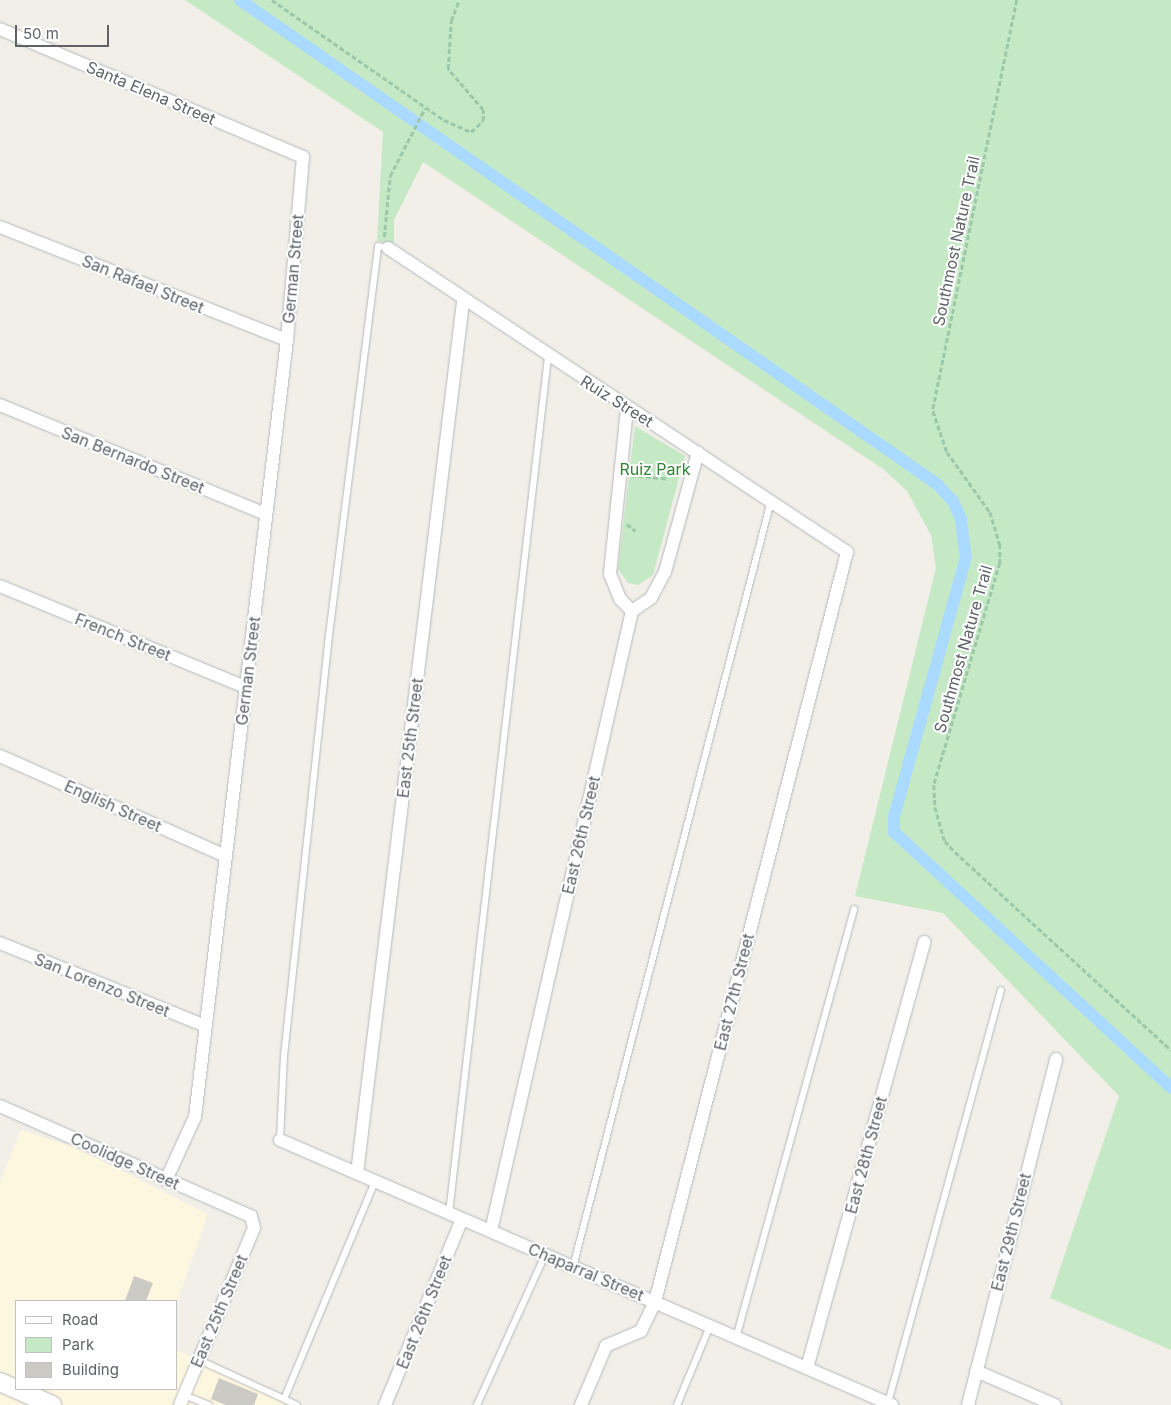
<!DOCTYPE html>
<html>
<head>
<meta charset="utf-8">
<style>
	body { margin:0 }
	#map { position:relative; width:1171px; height:1405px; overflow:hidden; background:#f1efe8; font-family:Inter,sans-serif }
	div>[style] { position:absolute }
	.commercial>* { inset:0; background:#fef7e0 }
	.green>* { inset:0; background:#c5e8c5 }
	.canal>* { height:12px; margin:-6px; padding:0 6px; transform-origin:6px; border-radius:6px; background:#aadaff }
	.building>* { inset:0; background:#cccac5 }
	.path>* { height:2.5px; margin-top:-1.25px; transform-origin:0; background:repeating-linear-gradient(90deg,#9cc7a9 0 5px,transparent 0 7.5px) }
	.roads { filter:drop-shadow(0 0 1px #b5b8bc) drop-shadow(0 0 1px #b5b8bc) }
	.service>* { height:6px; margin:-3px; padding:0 3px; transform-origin:3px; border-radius:3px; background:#fff }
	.minor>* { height:12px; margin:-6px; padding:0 6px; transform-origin:6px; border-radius:6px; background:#fff }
	.secondary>* { height:18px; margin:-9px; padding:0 9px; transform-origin:9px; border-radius:9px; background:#fff }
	span { translate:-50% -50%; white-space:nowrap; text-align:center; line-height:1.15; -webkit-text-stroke:4px #fff; paint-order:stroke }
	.street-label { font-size:16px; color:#5f6368 }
	.park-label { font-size:16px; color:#348238 }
	.legend { position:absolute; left:15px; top:1300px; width:162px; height:90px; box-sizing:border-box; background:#fff; border:1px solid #bfc1c3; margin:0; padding:6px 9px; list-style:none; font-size:15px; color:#5f6368 }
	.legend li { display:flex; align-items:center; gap:10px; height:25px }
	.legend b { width:25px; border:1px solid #bfc1c3 }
	.scale { position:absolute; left:15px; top:25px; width:94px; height:22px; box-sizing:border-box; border:2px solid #5f6368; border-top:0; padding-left:6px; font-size:15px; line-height:18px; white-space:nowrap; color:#5f6368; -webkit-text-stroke:4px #fff; paint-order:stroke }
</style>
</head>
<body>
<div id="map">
	<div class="commercial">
		<div style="clip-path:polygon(21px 1130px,76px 1148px,208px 1214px,176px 1305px,176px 1301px,16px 1301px,16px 1389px,176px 1389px,176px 1350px,297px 1405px,0 1405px,0 1182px)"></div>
	</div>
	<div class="green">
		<div style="clip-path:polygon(185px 0,1171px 0,1171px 1350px,1050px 1298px,1119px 1096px,943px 913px,855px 896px,936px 568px,931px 535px,907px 491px,883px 469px,423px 162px,394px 220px,394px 243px,377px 241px,383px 132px)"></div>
		<div style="clip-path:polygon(635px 426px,685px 456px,653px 575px,638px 585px,628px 583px,618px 569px)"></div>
	</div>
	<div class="canal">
		<div style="left:240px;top:0;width:849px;rotate:34.78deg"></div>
		<div style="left:937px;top:484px;width:23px;rotate:47deg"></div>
		<div style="left:953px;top:501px;width:20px;rotate:66deg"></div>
		<div style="left:961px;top:519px;width:38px;rotate:83deg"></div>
		<div style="left:966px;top:557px;width:269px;rotate:105.5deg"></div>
		<div style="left:894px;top:816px;width:16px;rotate:90deg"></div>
		<div style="left:894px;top:832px;width:377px;rotate:42.7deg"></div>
	</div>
	<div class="building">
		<div style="clip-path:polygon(134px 1276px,153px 1283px,146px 1301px,125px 1301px)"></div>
		<div style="clip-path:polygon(219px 1378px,258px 1394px,254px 1405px,226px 1405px,211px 1399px)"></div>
	</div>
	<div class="path">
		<div style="left:272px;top:0;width:210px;rotate:34.9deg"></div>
		<div style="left:444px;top:120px;width:30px;rotate:24deg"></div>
		<div style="left:471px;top:132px;width:16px;rotate:-43deg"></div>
		<div style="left:483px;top:121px;width:11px;rotate:-90deg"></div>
		<div style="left:483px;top:110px;width:54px;rotate:-130.5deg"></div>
		<div style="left:448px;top:69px;width:48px;rotate:-86.4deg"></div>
		<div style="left:451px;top:21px;width:22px;rotate:-69deg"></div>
		<div style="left:1017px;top:0;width:419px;rotate:101.6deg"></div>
		<div style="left:933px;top:411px;width:43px;rotate:71.1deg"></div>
		<div style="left:947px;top:452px;width:74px;rotate:54.4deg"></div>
		<div style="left:990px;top:512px;width:34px;rotate:73deg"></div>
		<div style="left:1000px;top:544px;width:19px;rotate:90deg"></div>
		<div style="left:1000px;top:563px;width:232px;rotate:106.6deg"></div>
		<div style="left:934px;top:785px;width:22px;rotate:87deg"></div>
		<div style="left:935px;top:807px;width:35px;rotate:74deg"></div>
		<div style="left:945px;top:841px;width:15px;rotate:48deg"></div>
		<div style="left:955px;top:852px;width:293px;rotate:42.5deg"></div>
		<div style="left:384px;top:237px;width:61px;rotate:-84.4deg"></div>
		<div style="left:390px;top:176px;width:76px;rotate:-62.8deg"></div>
		<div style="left:631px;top:475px;width:37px;rotate:6deg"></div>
		<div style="left:627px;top:524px;width:11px;rotate:38deg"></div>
	</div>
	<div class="roads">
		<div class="service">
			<div style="left:280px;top:1140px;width:84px;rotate:-87.3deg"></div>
			<div style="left:284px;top:1056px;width:415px;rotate:-83.9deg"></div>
			<div style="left:328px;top:643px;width:400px;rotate:-82.8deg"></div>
			<div style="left:378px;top:246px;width:10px;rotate:11deg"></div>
			<div style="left:449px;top:1213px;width:862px;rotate:-83.4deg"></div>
			<div style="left:573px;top:1267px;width:791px;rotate:-75.51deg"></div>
			<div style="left:736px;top:1338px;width:445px;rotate:-74.6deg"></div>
			<div style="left:199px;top:1360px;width:94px;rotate:24.6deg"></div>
			<div style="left:284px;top:1399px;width:236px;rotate:-67.3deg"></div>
			<div style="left:184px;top:1395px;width:27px;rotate:22deg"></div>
			<div style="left:284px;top:1399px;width:14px;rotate:25deg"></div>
			<div style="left:888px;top:1403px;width:428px;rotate:-74.7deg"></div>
			<div style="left:477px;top:1405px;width:165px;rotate:-65.6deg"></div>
			<div style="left:677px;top:1405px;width:86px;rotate:-67.3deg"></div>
		</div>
		<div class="minor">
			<div style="left:0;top:29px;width:329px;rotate:22.9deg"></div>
			<div style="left:303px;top:157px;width:184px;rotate:95deg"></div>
			<div style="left:287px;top:340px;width:782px;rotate:96.75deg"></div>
			<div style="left:195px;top:1117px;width:69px;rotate:114.7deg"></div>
			<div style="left:0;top:227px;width:308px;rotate:21.5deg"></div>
			<div style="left:388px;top:248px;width:551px;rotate:33.52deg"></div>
			<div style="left:847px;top:552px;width:774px;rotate:104.36deg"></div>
			<div style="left:655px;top:1302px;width:32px;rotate:116deg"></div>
			<div style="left:641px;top:1331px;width:38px;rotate:157deg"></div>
			<div style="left:606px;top:1346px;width:64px;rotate:113deg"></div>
			<div style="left:0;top:405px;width:287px;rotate:22.3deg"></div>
			<div style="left:627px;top:409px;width:166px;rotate:95.9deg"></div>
			<div style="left:610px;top:574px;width:27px;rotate:68deg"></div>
			<div style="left:620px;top:599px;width:17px;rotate:45deg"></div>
			<div style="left:0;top:586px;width:267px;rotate:22.4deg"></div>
			<div style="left:0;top:756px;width:247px;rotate:23.9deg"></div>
			<div style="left:0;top:943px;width:221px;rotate:22deg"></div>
			<div style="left:0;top:1106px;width:274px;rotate:23.7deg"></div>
			<div style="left:251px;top:1216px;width:12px;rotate:76deg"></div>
			<div style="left:254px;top:1228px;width:192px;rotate:112.7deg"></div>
			<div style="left:280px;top:1140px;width:667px;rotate:23.41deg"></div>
			<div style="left:357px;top:1173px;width:877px;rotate:-83.06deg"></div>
			<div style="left:491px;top:1231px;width:636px;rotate:-77.19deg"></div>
			<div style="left:632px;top:611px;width:23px;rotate:-34deg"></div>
			<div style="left:651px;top:598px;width:30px;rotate:-62deg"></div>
			<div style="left:665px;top:572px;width:124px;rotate:-74.6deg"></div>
			<div style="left:807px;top:1368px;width:442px;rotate:-74.6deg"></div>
			<div style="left:976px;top:1371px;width:86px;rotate:23.3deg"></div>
			<div style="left:385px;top:1405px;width:201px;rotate:-67.5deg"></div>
			<div style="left:968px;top:1405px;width:357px;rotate:-75.7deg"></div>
		</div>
		<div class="secondary">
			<div style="left:0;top:1382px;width:57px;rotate:23.9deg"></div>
		</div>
	</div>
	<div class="street-label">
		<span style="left:151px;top:93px;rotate:23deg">Santa Elena Street</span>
		<span style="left:956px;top:241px;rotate:-78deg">Southmost Nature Trail</span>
		<span style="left:293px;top:269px;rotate:-85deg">German Street</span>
		<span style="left:143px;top:284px;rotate:22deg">San Rafael Street</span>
		<span style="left:617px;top:401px;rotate:32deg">Ruiz Street</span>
		<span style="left:133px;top:460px;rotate:22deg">San Bernardo Street</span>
		<span style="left:123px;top:637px;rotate:22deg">French Street</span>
		<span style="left:963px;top:649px;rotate:-74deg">Southmost Nature Trail</span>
		<span style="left:248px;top:671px;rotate:-83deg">German Street</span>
		<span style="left:410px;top:738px;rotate:-83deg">East 25th Street</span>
		<span style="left:113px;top:806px;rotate:24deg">English Street</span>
		<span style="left:581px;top:835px;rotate:-77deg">East 26th Street</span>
		<span style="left:102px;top:985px;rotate:22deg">San Lorenzo Street</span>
		<span style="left:734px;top:992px;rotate:-76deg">East 27th Street</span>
		<span style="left:866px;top:1155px;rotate:-75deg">East 28th Street</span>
		<span style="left:125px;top:1161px;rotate:24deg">Coolidge Street</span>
		<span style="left:1011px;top:1232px;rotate:-76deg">East 29th Street</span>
		<span style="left:586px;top:1272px;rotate:23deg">Chaparral Street</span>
		<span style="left:219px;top:1311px;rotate:-67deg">East 25th Street</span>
		<span style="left:424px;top:1312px;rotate:-68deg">East 26th Street</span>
	</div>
	<div class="park-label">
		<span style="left:655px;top:469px">Ruiz Park</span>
	</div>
	<ul class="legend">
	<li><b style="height:6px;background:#fff"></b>Road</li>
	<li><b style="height:14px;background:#c5e8c5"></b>Park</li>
	<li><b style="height:14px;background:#cccac5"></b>Building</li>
	</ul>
	<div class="scale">50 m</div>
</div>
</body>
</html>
